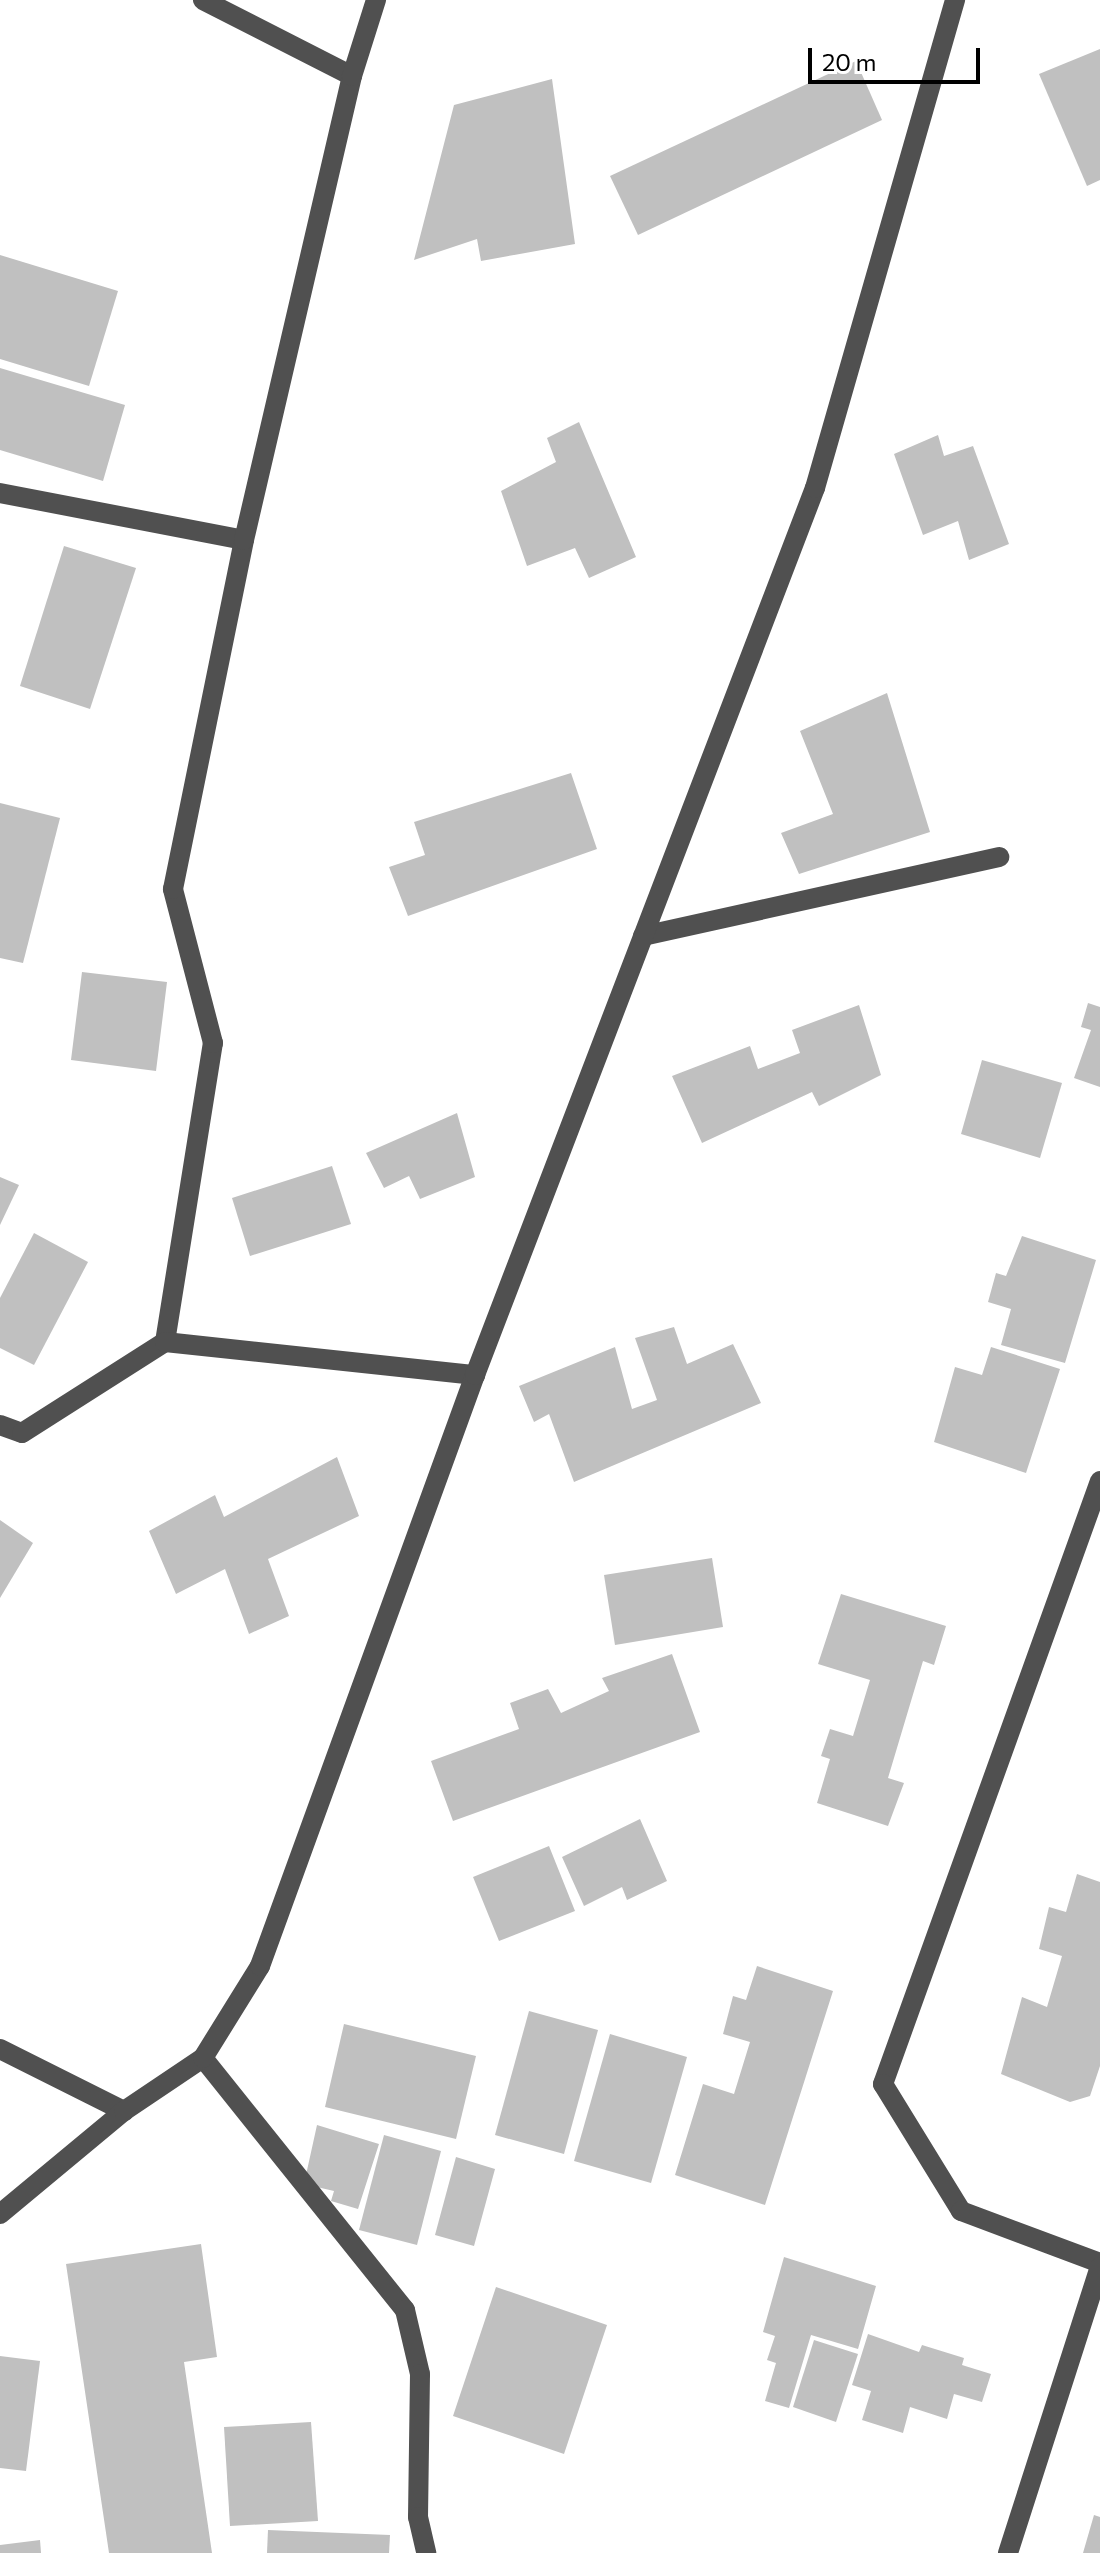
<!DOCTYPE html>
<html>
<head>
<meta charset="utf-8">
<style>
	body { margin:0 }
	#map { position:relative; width:1100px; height:2553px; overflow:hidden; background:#fff; font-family:Commissioner,sans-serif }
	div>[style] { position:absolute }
	.building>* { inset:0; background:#c0c0c0 }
	.minor>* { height:20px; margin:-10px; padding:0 10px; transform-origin:10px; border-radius:10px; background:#505050 }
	span { translate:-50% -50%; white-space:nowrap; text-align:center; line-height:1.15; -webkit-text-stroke:6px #fff; paint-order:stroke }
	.scale { position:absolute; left:808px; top:48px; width:172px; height:36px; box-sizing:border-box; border:4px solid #000; border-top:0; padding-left:10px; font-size:24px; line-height:28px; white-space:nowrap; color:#000; -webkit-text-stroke:6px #fff; paint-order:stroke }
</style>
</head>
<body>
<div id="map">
	<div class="building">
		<div style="clip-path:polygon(1100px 49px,1100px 180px,1087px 186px,1039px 74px)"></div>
		<div style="clip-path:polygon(856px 61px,882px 120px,638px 235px,610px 176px)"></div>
		<div style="clip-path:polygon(552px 79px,575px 244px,481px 261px,477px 239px,414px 260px,454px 105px)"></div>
		<div style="clip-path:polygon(0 255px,118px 291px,89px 386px,0 359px)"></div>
		<div style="clip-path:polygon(0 368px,125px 405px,103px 481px,0 450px)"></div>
		<div style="clip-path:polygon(579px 422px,636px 557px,589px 578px,575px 548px,527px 566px,501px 491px,556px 462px,547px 438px)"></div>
		<div style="clip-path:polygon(938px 435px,944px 456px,973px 446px,1009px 544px,969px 560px,958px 521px,923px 535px,894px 454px)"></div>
		<div style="clip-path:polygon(64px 546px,136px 568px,90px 709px,20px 686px)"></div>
		<div style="clip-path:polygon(887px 693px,930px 832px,799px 874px,781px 833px,833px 814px,800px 731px)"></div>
		<div style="clip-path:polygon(571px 773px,597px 849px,408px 916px,389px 867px,425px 855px,414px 822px)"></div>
		<div style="clip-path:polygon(0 803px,60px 818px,23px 963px,0 958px)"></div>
		<div style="clip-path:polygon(82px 972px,167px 982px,156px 1071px,71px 1060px)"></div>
		<div style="clip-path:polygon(1088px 1003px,1100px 1007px,1100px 1087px,1074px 1078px,1091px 1030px,1081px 1027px)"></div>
		<div style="clip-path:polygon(859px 1005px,881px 1075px,819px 1106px,812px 1092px,702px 1143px,672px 1076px,750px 1046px,758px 1069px,800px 1053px,792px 1030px)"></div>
		<div style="clip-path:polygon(982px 1060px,1062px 1083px,1040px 1158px,961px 1134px)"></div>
		<div style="clip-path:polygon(457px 1113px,475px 1177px,420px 1199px,409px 1176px,384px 1188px,366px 1153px)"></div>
		<div style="clip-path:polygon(332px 1166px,351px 1224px,250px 1256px,232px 1198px)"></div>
		<div style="clip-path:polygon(0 1177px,19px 1185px,0 1225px)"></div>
		<div style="clip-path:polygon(34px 1233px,88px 1262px,34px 1365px,0 1348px,0 1298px)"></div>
		<div style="clip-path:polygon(1022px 1236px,1096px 1260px,1065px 1363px,1001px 1345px,1011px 1309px,988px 1302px,996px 1273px,1006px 1276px)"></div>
		<div style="clip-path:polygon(674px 1327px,687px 1364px,733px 1344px,761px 1403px,574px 1482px,549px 1414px,534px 1422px,519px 1386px,615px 1347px,632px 1409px,657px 1400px,635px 1338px)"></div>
		<div style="clip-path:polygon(991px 1347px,1060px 1369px,1026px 1473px,934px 1442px,955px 1367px,982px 1375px)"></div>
		<div style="clip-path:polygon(337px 1457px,359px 1516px,268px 1559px,289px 1616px,249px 1634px,225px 1569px,176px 1594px,149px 1531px,215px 1495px,224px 1517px)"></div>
		<div style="clip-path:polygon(0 1520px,33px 1543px,0 1598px)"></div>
		<div style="clip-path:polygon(712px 1558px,723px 1627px,615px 1645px,604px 1575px)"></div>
		<div style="clip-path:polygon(841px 1594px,946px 1626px,934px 1665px,923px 1661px,888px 1778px,904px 1783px,888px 1826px,817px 1803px,830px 1759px,821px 1756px,830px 1729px,853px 1736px,870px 1680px,818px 1664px)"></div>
		<div style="clip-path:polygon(672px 1654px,700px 1732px,453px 1821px,431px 1761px,519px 1729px,510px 1703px,548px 1689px,561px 1713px,609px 1691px,602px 1678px)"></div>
		<div style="clip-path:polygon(640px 1819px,667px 1881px,627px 1900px,622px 1887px,584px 1906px,562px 1857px)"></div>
		<div style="clip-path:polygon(549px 1846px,575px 1911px,499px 1941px,473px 1877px)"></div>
		<div style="clip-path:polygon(1077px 1874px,1100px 1882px,1100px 2066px,1090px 2096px,1070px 2102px,1001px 2074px,1022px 1997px,1047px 2007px,1062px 1956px,1039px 1949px,1049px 1907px,1066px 1912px)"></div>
		<div style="clip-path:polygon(757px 1966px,833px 1991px,765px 2205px,675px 2175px,703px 2084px,734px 2094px,750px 2042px,723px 2034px,733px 1996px,746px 2000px)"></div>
		<div style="clip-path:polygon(529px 2011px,598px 2030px,564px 2154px,495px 2135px)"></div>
		<div style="clip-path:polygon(344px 2024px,476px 2056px,456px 2139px,325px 2107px)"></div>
		<div style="clip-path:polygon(610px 2034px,687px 2057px,651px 2183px,574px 2161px)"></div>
		<div style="clip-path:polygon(317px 2125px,379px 2144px,358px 2209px,331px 2201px,334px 2191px,304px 2184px)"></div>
		<div style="clip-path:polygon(384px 2135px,441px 2151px,417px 2245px,359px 2230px)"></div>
		<div style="clip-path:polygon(456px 2157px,495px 2169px,474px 2246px,435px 2235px)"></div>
		<div style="clip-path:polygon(201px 2244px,217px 2357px,184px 2362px,212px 2553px,109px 2553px,66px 2264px)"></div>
		<div style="clip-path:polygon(784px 2257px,876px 2286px,858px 2349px,811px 2335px,789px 2408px,765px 2401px,776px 2363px,767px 2360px,775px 2336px,763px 2332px)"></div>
		<div style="clip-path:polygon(496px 2287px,607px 2325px,564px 2454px,453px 2416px)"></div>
		<div style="clip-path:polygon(868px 2334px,919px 2352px,922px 2345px,964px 2358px,962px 2365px,991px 2374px,982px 2402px,954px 2394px,947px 2419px,910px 2407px,903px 2433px,862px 2420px,871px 2391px,852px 2385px)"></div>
		<div style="clip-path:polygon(814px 2340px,858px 2354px,836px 2422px,793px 2407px)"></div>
		<div style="clip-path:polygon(0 2356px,40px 2361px,26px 2471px,0 2468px)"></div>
		<div style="clip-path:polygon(311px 2422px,318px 2521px,230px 2526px,224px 2427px)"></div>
		<div style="clip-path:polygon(1094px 2515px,1100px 2517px,1100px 2553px,1083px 2553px)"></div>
		<div style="clip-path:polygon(268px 2530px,390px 2535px,389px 2553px,267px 2553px)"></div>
		<div style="clip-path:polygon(40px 2540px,41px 2553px,0 2553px,0 2545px)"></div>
	</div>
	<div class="minor">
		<div style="left:203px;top:0;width:167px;rotate:27deg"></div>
		<div style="left:0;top:493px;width:248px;rotate:10.9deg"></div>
		<div style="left:643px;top:936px;width:365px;rotate:-12.5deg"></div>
		<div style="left:165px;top:1342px;width:303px;rotate:-80.9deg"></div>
		<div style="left:213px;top:1043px;width:159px;rotate:-104.6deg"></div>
		<div style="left:173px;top:889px;width:356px;rotate:-78.5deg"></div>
		<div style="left:244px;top:540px;width:476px;rotate:-76.9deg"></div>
		<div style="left:352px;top:76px;width:80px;rotate:-72.5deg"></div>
		<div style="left:0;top:1425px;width:23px;rotate:20deg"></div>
		<div style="left:22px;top:1433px;width:169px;rotate:-32.5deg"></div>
		<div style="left:165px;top:1342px;width:312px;rotate:6.1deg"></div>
		<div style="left:1100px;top:1481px;width:641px;rotate:109.79deg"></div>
		<div style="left:883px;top:2084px;width:149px;rotate:58.4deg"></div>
		<div style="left:961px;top:2211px;width:148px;rotate:20.5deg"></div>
		<div style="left:0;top:2049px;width:139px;rotate:26.6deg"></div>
		<div style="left:203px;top:2058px;width:323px;rotate:51.3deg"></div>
		<div style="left:405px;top:2310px;width:66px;rotate:76.8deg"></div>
		<div style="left:420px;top:2374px;width:143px;rotate:90.8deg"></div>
		<div style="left:418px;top:2517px;width:37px;rotate:77deg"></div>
		<div style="left:0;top:2214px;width:161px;rotate:-39.7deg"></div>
		<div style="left:124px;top:2111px;width:95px;rotate:-33.9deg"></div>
		<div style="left:203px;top:2058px;width:108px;rotate:-58.2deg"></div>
		<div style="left:260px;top:1966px;width:629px;rotate:-70.01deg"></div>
		<div style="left:475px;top:1375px;width:950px;rotate:-69.03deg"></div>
		<div style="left:815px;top:488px;width:508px;rotate:-73.99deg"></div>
		<div style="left:1008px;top:2553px;width:300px;rotate:-72.2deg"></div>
	</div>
	<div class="scale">20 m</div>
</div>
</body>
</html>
